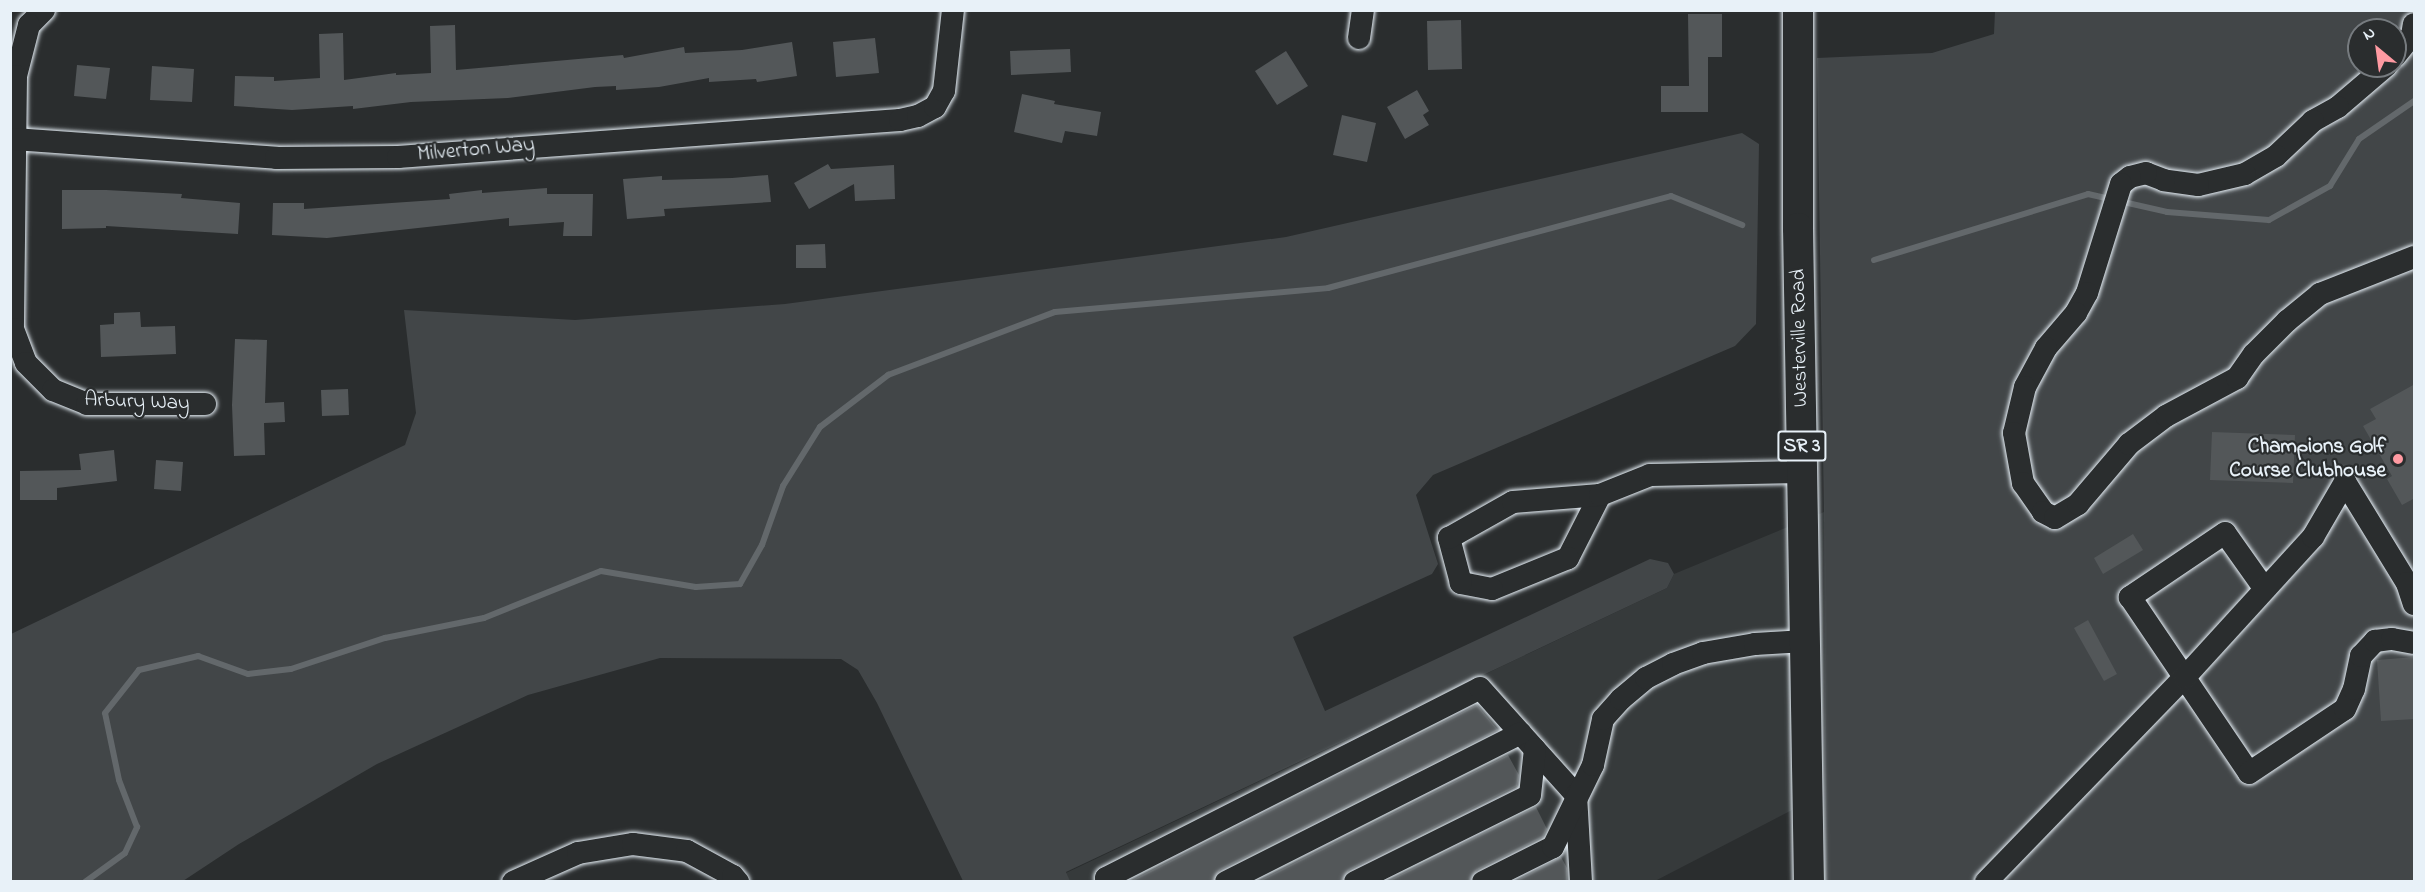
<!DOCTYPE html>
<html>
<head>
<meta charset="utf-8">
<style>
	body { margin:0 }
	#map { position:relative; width:2425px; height:892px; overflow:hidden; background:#2a2d2e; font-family:"Indie Flower",sans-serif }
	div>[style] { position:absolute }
	.built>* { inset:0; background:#363a3b }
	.green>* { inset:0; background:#424648 }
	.stream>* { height:6px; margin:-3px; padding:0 3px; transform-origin:3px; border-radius:3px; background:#63686b }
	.building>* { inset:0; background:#535759 }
	.roads { filter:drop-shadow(0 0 2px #e8f1f8) drop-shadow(0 0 2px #e8f1f8) }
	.minor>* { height:22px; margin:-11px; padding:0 11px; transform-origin:11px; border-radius:11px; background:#2a2d2e }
	.major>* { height:30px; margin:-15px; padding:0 15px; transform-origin:15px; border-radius:15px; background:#2a2d2e }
	.dots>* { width:16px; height:16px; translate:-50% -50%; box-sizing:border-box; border:3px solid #2a2d2e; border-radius:50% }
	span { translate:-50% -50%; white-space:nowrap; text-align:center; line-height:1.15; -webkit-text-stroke:4.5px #2a2d2e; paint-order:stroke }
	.shield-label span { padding:2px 4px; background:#2a2d2e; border:2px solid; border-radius:4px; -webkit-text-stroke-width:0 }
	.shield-label { font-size:20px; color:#e8f1f8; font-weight:700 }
	.street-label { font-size:21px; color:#e8f1f8 }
	.poi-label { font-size:21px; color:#e8f1f8; font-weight:700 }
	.right { translate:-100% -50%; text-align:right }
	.frame { position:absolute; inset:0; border:12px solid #e8f1f8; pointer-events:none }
	.north { position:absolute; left:2347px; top:18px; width:60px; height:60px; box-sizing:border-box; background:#2a2d2e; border:2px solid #767b7f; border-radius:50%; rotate:331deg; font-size:16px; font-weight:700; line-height:24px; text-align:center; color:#e8f1f8 }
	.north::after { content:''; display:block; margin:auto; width:21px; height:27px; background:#ff9aa2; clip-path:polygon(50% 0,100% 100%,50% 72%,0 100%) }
</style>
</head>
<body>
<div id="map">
	<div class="built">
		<div style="clip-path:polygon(1824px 512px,1823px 794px,1655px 881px,1070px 882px,1066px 873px,1667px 588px,1674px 574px)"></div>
	</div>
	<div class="green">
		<div style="clip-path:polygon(evenodd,1995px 11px,2414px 11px,2414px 881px,1825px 881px,1824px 512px,1817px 58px,1932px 53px,1994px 34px,1995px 11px,2359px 30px,2395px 30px,2395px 66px,2359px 66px,2359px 30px)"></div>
		<div style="clip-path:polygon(1742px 133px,1759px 144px,1756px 324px,1735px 346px,1433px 475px,1416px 495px,1438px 564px,1432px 574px,1293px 637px,1325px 711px,1650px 559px,1668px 563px,1674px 574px,1667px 588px,1066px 872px,1070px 881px,963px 881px,877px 703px,858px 670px,841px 659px,660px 658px,528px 695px,377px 764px,239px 844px,183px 881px,11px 882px,11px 634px,405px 445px,416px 413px,404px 310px,575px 320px,785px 304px,1286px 237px)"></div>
	</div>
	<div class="stream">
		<div style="left:1874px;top:260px;width:224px;rotate:-17.1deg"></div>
		<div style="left:2088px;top:194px;width:81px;rotate:12.8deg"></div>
		<div style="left:2167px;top:212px;width:102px;rotate:4.5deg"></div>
		<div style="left:2269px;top:220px;width:70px;rotate:-29.1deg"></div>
		<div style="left:2330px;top:186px;width:55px;rotate:-58.3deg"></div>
		<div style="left:2359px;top:139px;width:67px;rotate:-34.6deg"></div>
		<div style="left:85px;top:882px;width:49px;rotate:-35.9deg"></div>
		<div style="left:125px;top:853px;width:29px;rotate:-65deg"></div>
		<div style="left:137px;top:827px;width:50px;rotate:-111deg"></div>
		<div style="left:119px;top:780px;width:68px;rotate:-101.8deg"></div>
		<div style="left:105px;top:713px;width:55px;rotate:-51.7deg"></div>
		<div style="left:139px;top:670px;width:61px;rotate:-13.3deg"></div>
		<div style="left:198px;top:656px;width:53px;rotate:19.8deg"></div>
		<div style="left:248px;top:674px;width:43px;rotate:-6.6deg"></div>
		<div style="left:291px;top:669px;width:99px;rotate:-18.3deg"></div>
		<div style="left:385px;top:638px;width:101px;rotate:-11.4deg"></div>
		<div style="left:484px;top:618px;width:126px;rotate:-21.9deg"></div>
		<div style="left:601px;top:571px;width:96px;rotate:9.6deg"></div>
		<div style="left:696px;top:587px;width:44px;rotate:-3.9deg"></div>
		<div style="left:740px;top:584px;width:45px;rotate:-60.6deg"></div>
		<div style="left:762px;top:545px;width:63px;rotate:-70.4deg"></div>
		<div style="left:783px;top:486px;width:70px;rotate:-57.9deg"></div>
		<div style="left:820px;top:427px;width:86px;rotate:-37.4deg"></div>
		<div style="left:888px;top:375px;width:178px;rotate:-20.7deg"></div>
		<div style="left:1055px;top:312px;width:274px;rotate:-5deg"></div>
		<div style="left:1328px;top:288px;width:355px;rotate:-15deg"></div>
		<div style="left:1671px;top:196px;width:77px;rotate:22.2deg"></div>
	</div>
	<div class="building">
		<div style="clip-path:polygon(1688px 14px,1722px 14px,1722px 57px,1708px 57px,1708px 112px,1661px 112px,1661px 86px,1689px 86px)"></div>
		<div style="clip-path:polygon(1461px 20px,1462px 69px,1428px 70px,1427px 21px)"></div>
		<div style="clip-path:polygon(455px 25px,456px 70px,623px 55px,624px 58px,684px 47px,685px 53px,742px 50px,792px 42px,797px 76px,757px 82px,756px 79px,709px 82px,709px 78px,659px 87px,616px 90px,616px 86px,595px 87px,508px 98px,411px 102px,353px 109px,353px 106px,292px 110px,234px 106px,235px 76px,274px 77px,274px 81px,320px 78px,319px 34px,343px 33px,344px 80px,396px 73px,396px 75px,431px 73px,430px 26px)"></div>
		<div style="clip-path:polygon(875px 38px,879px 73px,836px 77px,833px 42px)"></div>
		<div style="clip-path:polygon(1070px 49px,1071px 72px,1011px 75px,1010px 51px)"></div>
		<div style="clip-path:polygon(1286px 51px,1308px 86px,1277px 105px,1255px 71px)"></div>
		<div style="clip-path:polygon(77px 65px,110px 68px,106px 99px,74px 96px)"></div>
		<div style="clip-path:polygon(152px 66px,194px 69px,192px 102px,150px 100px)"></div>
		<div style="clip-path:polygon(1417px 90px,1429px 111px,1423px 115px,1429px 125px,1405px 139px,1387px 107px)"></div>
		<div style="clip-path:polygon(1022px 94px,1055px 101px,1054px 104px,1101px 112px,1097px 136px,1065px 131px,1062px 143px,1014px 132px)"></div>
		<div style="clip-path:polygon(1342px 115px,1376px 123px,1367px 162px,1333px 155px)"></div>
		<div style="clip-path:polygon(828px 164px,831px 169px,894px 165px,895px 199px,855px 201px,854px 184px,809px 209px,794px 183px)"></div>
		<div style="clip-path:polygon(768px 175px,771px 202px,664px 209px,665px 216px,627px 219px,623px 179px,662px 176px,662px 180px,732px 178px)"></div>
		<div style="clip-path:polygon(547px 188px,547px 194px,593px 194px,592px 236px,563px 236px,564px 222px,509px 226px,509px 218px,327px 238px,272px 235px,273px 203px,304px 203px,304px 209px,450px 199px,449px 194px,482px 190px,482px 193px)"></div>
		<div style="clip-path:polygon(62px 190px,106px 190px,182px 194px,181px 198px,240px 203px,238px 234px,106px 226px,106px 228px,62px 229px)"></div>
		<div style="clip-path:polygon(825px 244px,826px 268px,796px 268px,796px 245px)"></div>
		<div style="clip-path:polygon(140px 312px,141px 327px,175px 326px,176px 354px,101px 357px,100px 325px,114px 324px,114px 313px)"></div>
		<div style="clip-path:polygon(235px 339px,267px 340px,265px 403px,284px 402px,285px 422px,264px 423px,265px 455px,234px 456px,232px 405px)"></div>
		<div style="clip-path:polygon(2415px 384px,2415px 498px,2402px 505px,2387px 479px,2392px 476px,2363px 426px,2376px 419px,2370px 409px)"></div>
		<div style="clip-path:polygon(348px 389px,349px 415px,322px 416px,321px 390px)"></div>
		<div style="clip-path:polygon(2212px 432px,2295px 435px,2293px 483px,2210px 480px)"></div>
		<div style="clip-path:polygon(114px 450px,117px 481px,57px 488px,57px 500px,20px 500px,20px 471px,81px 470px,79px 454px)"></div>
		<div style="clip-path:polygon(156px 460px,183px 462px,181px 491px,154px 489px)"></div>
		<div style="clip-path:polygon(2133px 534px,2143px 550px,2103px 574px,2094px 558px)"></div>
		<div style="clip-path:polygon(2088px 620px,2117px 674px,2104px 681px,2074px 628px)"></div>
		<div style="clip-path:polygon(2415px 657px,2415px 719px,2381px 721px,2377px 660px)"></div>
		<div style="clip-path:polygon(1477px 705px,1498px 730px,1220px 870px,1213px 882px,1129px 882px)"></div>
		<div style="clip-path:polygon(1508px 755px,1519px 775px,1517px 786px,1349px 870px,1342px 882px,1257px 882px)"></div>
		<div style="clip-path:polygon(1536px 807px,1547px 829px,1543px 837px,1477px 870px,1470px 882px,1386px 882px)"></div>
		<div style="clip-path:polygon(1561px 857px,1567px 868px,1567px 882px,1514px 882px)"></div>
	</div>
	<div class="roads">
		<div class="minor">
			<div style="left:44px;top:10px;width:21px;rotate:135deg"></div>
			<div style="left:29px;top:25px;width:53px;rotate:104.3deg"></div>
			<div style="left:16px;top:76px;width:253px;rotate:90.7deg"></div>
			<div style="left:13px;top:329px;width:36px;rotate:69deg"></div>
			<div style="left:26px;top:363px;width:38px;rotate:45deg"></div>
			<div style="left:53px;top:390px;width:37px;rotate:22deg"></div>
			<div style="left:87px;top:404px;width:118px"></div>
			<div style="left:1359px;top:38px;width:28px;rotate:-82deg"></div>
			<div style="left:2395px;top:56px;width:27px;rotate:-51deg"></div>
			<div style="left:2412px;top:35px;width:11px;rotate:-80deg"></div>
			<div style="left:2386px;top:66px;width:63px;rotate:139.5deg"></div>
			<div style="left:2338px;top:107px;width:29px;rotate:151deg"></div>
			<div style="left:2313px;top:121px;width:51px;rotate:136.6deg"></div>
			<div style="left:2276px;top:156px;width:36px;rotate:150deg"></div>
			<div style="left:2245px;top:174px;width:48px;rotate:166.8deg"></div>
			<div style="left:2198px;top:185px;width:34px;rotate:-172deg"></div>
			<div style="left:2164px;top:180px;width:19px;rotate:-159deg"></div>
			<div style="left:2146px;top:173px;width:16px;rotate:166deg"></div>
			<div style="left:2130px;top:177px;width:11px;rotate:142deg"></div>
			<div style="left:2121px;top:184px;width:114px;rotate:107.3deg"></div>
			<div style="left:2087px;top:293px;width:23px;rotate:119deg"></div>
			<div style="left:2076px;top:313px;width:46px;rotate:130.6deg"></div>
			<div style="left:2046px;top:348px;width:44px;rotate:118.3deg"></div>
			<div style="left:2025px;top:387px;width:47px;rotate:103.4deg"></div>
			<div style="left:2014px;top:433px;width:51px;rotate:79.8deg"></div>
			<div style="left:2023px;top:483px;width:35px;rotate:55deg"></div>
			<div style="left:2043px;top:512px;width:13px;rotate:27deg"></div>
			<div style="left:2055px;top:518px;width:27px;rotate:-31deg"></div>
			<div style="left:2078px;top:504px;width:79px;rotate:-49.6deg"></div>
			<div style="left:2129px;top:444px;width:46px;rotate:-37.1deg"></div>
			<div style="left:2166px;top:416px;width:81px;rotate:-28.2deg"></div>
			<div style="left:2237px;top:378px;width:29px;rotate:-55deg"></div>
			<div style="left:2254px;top:354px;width:47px;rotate:-45deg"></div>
			<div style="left:2287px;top:321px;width:43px;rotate:-39.3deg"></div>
			<div style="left:2320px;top:294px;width:101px;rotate:-21.5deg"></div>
			<div style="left:14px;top:139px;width:263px;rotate:4.1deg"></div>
			<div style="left:276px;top:158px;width:122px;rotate:-0.5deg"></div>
			<div style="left:398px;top:157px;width:503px;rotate:-4.22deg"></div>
			<div style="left:900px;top:120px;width:18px;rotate:-13deg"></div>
			<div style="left:918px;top:116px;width:19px;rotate:-28deg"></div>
			<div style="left:935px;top:107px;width:18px;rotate:-61deg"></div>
			<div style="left:944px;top:91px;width:81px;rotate:-83.7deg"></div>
			<div style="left:1600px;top:495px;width:71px;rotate:116.9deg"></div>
			<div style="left:1568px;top:558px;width:82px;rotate:157.8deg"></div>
			<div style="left:1492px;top:589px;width:32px;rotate:-169deg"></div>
			<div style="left:1461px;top:583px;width:47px;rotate:-104.9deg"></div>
			<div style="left:1449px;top:538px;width:73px;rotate:-29.4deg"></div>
			<div style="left:1513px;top:502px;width:87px;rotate:-4.6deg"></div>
			<div style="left:1600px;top:495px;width:54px;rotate:-21.8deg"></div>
			<div style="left:1650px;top:475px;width:152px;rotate:-1.1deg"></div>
			<div style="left:2264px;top:588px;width:67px;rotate:-125.3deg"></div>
			<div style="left:2225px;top:533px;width:115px;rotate:146deg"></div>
			<div style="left:2130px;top:597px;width:212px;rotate:55.9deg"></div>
			<div style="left:2249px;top:773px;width:115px;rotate:-33.7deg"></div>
			<div style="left:2345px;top:709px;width:22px;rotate:-66deg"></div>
			<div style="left:2354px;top:689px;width:34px;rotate:-78deg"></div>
			<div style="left:2361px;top:656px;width:21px;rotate:-47deg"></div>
			<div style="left:2375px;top:641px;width:17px;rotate:-7deg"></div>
			<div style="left:2392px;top:639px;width:22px;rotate:10deg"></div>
			<div style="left:513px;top:882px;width:71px;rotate:-24deg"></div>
			<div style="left:578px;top:853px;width:56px;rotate:-9.3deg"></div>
			<div style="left:633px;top:844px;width:54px;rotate:7.4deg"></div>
			<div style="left:687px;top:851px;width:52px;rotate:28.5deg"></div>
			<div style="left:733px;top:876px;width:8px;rotate:50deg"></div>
			<div style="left:1107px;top:882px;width:4px;rotate:-104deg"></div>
			<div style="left:1106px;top:878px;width:419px;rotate:-26.9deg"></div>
			<div style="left:1480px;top:688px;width:144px;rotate:48.1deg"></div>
			<div style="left:1576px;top:795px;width:87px;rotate:86.7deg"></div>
			<div style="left:1226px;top:882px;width:330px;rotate:-26.8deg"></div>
			<div style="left:1355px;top:882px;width:195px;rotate:-26.4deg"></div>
			<div style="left:1530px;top:795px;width:46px;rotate:-83.8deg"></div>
			<div style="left:1483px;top:882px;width:78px;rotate:-26.6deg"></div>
			<div style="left:1553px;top:847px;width:91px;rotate:-64deg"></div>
			<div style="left:1593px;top:765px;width:47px;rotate:-77.7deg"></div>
			<div style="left:1603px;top:719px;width:27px;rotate:-48deg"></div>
			<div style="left:1621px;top:699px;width:33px;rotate:-40deg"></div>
			<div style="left:1646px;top:678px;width:30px;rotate:-27deg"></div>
			<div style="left:1673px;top:664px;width:32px;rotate:-20deg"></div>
			<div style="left:1703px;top:653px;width:53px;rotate:-9.8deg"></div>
			<div style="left:1755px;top:644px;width:50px;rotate:-3.4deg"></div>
			<div style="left:1986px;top:882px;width:286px;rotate:-45.9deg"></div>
			<div style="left:2185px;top:677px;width:190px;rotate:-47.6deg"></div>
			<div style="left:2313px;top:537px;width:64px;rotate:-59.8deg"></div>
			<div style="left:2345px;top:482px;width:119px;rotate:58.5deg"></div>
			<div style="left:2407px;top:583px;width:22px;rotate:72deg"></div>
		</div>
		<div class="major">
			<div style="left:1798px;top:10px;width:218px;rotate:90deg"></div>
			<div style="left:1798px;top:228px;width:654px;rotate:89.04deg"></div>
		</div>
	</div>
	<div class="dots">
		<div style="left:2398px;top:459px;background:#ff9aa2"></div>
	</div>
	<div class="shield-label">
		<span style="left:1802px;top:446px">SR 3</span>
	</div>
	<div class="street-label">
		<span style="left:476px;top:150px;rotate:-5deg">Milverton Way</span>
		<span style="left:1800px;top:338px;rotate:-91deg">Westerville Road</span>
		<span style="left:137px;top:402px;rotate:2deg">Arbury Way</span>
	</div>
	<div class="poi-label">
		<span class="right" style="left:2386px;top:459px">Champions Golf<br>Course Clubhouse</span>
	</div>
	<div class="frame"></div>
	<div class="north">N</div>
</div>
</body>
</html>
